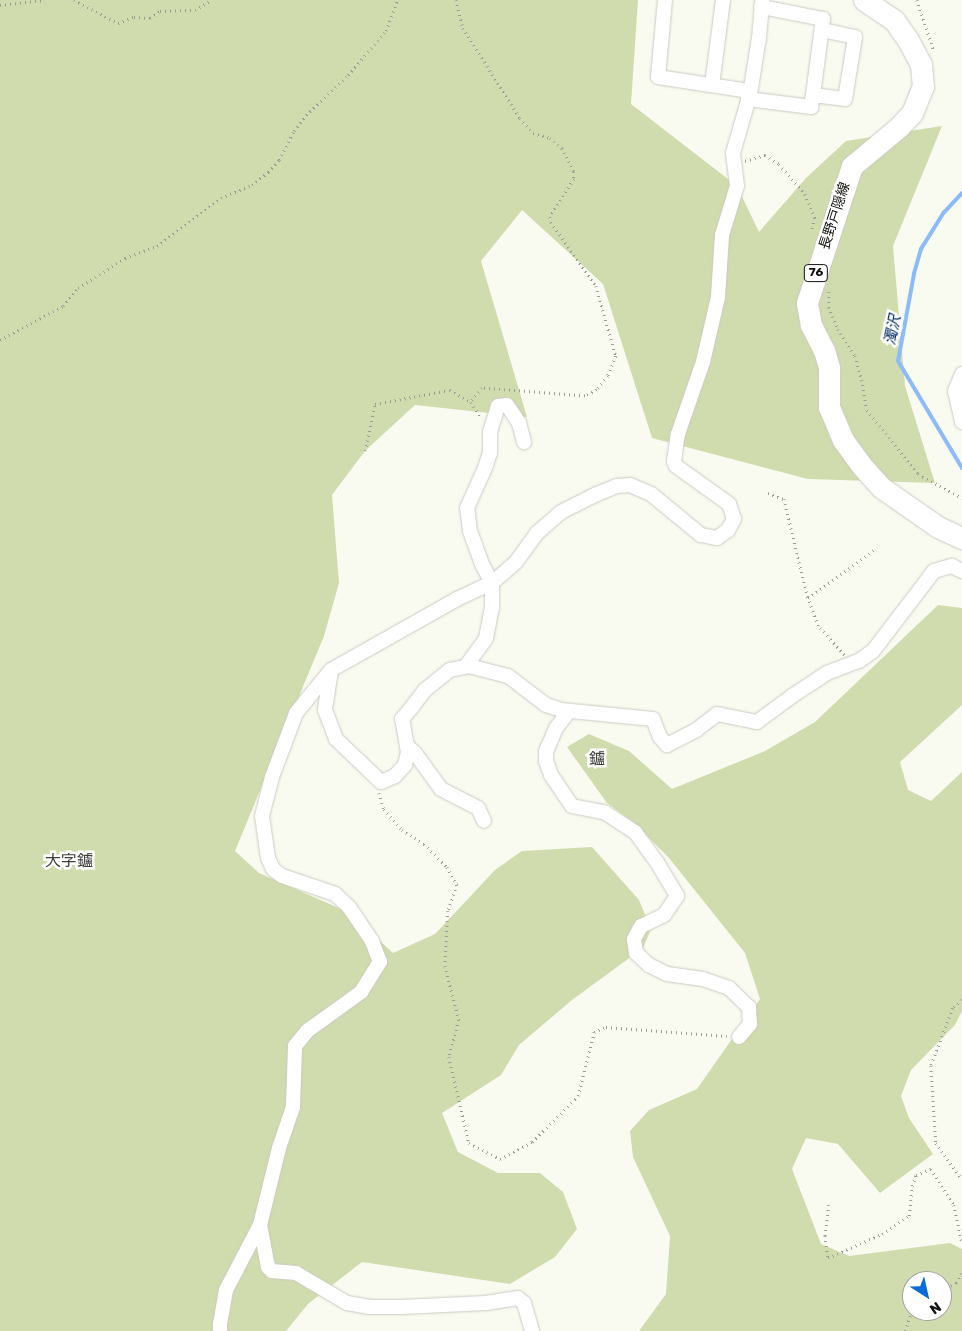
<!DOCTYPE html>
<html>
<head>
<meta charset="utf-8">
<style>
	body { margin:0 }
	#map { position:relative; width:962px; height:1331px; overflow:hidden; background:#f9fbf1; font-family:Rubik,"Noto Sans JP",sans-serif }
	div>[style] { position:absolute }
	.green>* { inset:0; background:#d1dcae }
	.stream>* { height:4px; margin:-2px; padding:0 2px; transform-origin:2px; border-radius:2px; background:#8cbbf9 }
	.path>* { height:2.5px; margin-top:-1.25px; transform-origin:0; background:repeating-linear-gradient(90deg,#9b9d96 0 1px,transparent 0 5px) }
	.roads { filter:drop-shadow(0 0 1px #c9ccc2) drop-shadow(0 0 1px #c9ccc2) }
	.minor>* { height:14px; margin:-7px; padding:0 7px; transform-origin:7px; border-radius:7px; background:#fff }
	.primary>* { height:21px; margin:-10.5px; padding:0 10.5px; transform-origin:10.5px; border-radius:10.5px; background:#fff }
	span { translate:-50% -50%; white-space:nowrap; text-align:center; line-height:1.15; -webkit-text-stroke:5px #fff; paint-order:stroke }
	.shield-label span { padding:1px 4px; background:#fff; border:1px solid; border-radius:4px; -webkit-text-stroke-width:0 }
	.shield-label { font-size:12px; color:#11120f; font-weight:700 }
	.street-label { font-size:14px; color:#11120f }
	.water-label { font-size:15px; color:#002b60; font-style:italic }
	.quarter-label { font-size:16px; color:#41433b }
	.north { position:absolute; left:902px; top:1271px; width:50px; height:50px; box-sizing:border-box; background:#fff; border:1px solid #a0a09f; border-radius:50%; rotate:145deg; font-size:14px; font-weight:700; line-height:20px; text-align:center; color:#11120f }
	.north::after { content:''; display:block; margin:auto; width:18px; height:22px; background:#096cd4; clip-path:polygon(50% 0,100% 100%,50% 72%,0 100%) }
</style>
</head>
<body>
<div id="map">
	<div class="green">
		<div style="clip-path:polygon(0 0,638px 0,631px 104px,737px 186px,759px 232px,806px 178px,846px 141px,942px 126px,893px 246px,905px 386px,935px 483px,808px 479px,652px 438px,603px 284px,522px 210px,481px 261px,527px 417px,415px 405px,365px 451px,332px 495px,339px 583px,324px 636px,235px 851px,259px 873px,350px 913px,393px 953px,435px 934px,495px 870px,522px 851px,592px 847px,639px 900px,651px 929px,643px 948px,572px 1000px,519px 1045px,501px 1075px,442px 1113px,458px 1152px,498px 1173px,540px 1173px,563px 1192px,577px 1229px,555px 1257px,510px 1284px,362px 1262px,308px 1304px,286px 1331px,0 1331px)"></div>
		<div style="clip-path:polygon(evenodd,938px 605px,962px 608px,962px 705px,900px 762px,908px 790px,931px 801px,962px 772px,962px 1011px,955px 1025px,911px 1070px,901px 1096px,909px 1118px,933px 1154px,880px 1193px,838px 1144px,806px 1138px,792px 1169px,821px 1244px,849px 1256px,950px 1243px,962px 1249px,962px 1331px,639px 1331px,666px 1294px,670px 1236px,633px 1157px,630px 1131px,649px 1110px,697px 1089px,760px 999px,745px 953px,669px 858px,634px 823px,607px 803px,567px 747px,589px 734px,629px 751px,672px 789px,765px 751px,815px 722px,938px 605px,912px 1281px,942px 1281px,942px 1311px,912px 1311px,912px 1281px)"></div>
	</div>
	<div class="stream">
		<div style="left:962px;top:193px;width:26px;rotate:133deg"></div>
		<div style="left:944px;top:212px;width:44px;rotate:121.9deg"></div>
		<div style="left:921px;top:249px;width:26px;rotate:106deg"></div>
		<div style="left:914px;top:274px;width:88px;rotate:100.4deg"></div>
		<div style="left:898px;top:361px;width:125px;rotate:59.1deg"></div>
	</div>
	<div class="path">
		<div style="left:74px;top:0;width:50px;rotate:27.6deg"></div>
		<div style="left:118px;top:23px;width:17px;rotate:-21deg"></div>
		<div style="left:134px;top:17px;width:16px;rotate:4deg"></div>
		<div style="left:150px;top:18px;width:12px;rotate:-35deg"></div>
		<div style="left:160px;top:11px;width:35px;rotate:-2deg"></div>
		<div style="left:195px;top:10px;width:19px;rotate:-32deg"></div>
		<div style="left:456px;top:0;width:29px;rotate:76deg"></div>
		<div style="left:463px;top:28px;width:107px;rotate:57.7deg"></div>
		<div style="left:520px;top:118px;width:20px;rotate:49deg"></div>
		<div style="left:533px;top:133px;width:18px;rotate:16deg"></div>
		<div style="left:550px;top:138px;width:16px;rotate:40deg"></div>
		<div style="left:562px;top:148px;width:27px;rotate:63deg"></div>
		<div style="left:574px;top:172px;width:7px;rotate:90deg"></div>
		<div style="left:574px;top:179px;width:45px;rotate:122.3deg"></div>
		<div style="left:550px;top:217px;width:5px;rotate:79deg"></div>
		<div style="left:551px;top:222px;width:78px;rotate:54.9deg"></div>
		<div style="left:596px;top:286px;width:73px;rotate:74.1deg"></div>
		<div style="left:616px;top:356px;width:22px;rotate:112deg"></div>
		<div style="left:608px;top:376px;width:18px;rotate:128deg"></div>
		<div style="left:597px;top:390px;width:13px;rotate:153deg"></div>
		<div style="left:585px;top:396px;width:103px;rotate:-175.6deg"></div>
		<div style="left:482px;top:388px;width:18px;rotate:128deg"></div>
		<div style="left:471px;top:402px;width:19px;rotate:58deg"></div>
		<div style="left:917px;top:0;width:54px;rotate:71.6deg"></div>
		<div style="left:0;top:5px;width:44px;rotate:-6.5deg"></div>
		<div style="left:745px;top:161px;width:21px;rotate:-17deg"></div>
		<div style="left:765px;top:155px;width:17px;rotate:33deg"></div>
		<div style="left:779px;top:164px;width:40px;rotate:49deg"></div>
		<div style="left:805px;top:194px;width:26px;rotate:67deg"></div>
		<div style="left:815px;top:218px;width:11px;rotate:105deg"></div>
		<div style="left:829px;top:292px;width:15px;rotate:90deg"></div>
		<div style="left:829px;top:307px;width:24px;rotate:68deg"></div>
		<div style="left:838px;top:329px;width:32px;rotate:58deg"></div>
		<div style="left:855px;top:356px;width:25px;rotate:74deg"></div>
		<div style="left:862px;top:380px;width:30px;rotate:81deg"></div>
		<div style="left:867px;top:410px;width:82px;rotate:51.4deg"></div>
		<div style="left:918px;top:474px;width:50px;rotate:28.6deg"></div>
		<div style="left:0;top:340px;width:72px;rotate:-28.4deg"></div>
		<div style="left:63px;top:306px;width:23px;rotate:-50deg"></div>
		<div style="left:78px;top:288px;width:56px;rotate:-32.6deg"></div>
		<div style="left:125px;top:258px;width:34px;rotate:-21deg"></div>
		<div style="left:157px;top:246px;width:80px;rotate:-36.9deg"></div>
		<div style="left:221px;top:198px;width:34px;rotate:-23deg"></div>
		<div style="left:252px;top:185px;width:21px;rotate:-39deg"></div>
		<div style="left:268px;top:172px;width:16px;rotate:-47deg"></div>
		<div style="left:279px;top:160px;width:33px;rotate:-63deg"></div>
		<div style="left:294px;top:131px;width:20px;rotate:-53deg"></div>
		<div style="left:306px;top:115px;width:58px;rotate:-43.6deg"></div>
		<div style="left:348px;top:75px;width:58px;rotate:-49.2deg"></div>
		<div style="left:386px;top:31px;width:33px;rotate:-70deg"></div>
		<div style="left:365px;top:451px;width:48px;rotate:-78deg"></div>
		<div style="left:375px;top:404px;width:76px;rotate:-10.6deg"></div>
		<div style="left:450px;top:390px;width:24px;rotate:30deg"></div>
		<div style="left:768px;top:493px;width:17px;rotate:21deg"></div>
		<div style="left:784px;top:499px;width:102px;rotate:76.4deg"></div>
		<div style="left:844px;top:655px;width:39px;rotate:-132deg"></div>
		<div style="left:818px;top:626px;width:30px;rotate:-110deg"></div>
		<div style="left:808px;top:598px;width:85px;rotate:-35.9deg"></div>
		<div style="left:379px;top:793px;width:17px;rotate:73deg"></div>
		<div style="left:384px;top:809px;width:28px;rotate:49deg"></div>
		<div style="left:402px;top:830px;width:26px;rotate:32deg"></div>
		<div style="left:424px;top:844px;width:33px;rotate:45deg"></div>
		<div style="left:447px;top:867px;width:21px;rotate:61deg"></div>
		<div style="left:457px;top:885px;width:28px;rotate:109deg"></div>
		<div style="left:448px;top:911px;width:55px;rotate:93.1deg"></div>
		<div style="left:445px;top:966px;width:56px;rotate:75.5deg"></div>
		<div style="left:459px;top:1020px;width:38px;rotate:105deg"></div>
		<div style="left:449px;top:1057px;width:88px;rotate:76.9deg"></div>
		<div style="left:469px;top:1143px;width:35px;rotate:27deg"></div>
		<div style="left:500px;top:1159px;width:36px;rotate:-28deg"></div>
		<div style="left:532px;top:1142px;width:65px;rotate:-45deg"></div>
		<div style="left:578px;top:1096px;width:66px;rotate:-76deg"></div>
		<div style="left:594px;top:1032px;width:13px;rotate:-23deg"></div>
		<div style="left:606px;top:1027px;width:121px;rotate:4.3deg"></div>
		<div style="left:962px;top:1000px;width:12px;rotate:138deg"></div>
		<div style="left:953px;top:1008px;width:62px;rotate:110.8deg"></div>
		<div style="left:931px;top:1066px;width:77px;rotate:86.3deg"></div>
		<div style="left:936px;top:1143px;width:44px;rotate:54.2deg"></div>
		<div style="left:829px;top:1205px;width:31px;rotate:97deg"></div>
		<div style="left:825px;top:1236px;width:22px;rotate:82deg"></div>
		<div style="left:828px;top:1258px;width:59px;rotate:-24deg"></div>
		<div style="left:882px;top:1234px;width:32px;rotate:-34deg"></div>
		<div style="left:909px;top:1216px;width:30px;rotate:-84deg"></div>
		<div style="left:912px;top:1186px;width:12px;rotate:-70deg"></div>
		<div style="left:916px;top:1175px;width:16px;rotate:-22deg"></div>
		<div style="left:931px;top:1169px;width:43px;rotate:57.4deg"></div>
		<div style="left:954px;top:1205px;width:39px;rotate:78deg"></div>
		<div style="left:942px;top:1290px;width:16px;rotate:-27deg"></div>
		<div style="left:956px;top:1283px;width:13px;rotate:-61deg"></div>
		<div style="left:905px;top:1331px;width:21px;rotate:-71deg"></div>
	</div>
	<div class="roads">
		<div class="minor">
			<div style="left:665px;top:0;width:77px;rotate:95.2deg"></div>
			<div style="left:658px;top:77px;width:93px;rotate:8.7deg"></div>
			<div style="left:712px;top:85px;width:86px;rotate:-82.6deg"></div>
			<div style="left:813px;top:95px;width:32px;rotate:7deg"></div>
			<div style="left:845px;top:99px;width:63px;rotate:-80.8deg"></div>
			<div style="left:855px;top:37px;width:34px;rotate:-168deg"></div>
			<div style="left:748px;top:99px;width:64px;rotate:7.2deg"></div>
			<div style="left:811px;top:107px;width:12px;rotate:-81deg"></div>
			<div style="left:813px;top:95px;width:77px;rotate:-82.5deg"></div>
			<div style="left:823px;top:19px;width:63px;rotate:-169deg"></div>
			<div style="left:962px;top:374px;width:18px;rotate:112deg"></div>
			<div style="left:955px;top:391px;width:32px;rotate:77deg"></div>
			<div style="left:466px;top:666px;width:34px;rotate:-54deg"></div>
			<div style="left:486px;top:638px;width:32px;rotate:-79deg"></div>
			<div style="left:492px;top:607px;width:24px;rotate:-90deg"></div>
			<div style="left:492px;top:583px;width:21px;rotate:-118deg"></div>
			<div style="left:482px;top:564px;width:35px;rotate:-110deg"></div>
			<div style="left:470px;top:531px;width:23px;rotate:-97deg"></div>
			<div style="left:467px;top:508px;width:44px;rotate:-65.8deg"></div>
			<div style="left:485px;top:468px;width:16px;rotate:-72deg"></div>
			<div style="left:490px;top:453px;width:21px;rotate:-90deg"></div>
			<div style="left:490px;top:432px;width:27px;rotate:-73deg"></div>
			<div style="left:498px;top:406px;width:9px;rotate:-6deg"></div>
			<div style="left:507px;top:405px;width:22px;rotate:56deg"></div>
			<div style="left:519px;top:423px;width:20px;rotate:75deg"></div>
			<div style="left:331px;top:671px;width:39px;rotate:99deg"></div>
			<div style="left:325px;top:710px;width:31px;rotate:69deg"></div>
			<div style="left:336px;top:739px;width:62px;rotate:43.7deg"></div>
			<div style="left:381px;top:782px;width:15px;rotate:-23deg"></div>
			<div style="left:395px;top:776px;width:15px;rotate:-48deg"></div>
			<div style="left:405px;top:765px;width:13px;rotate:-77deg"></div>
			<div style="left:408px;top:752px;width:34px;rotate:-100deg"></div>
			<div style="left:402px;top:719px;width:16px;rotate:-50deg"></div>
			<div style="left:412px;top:707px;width:21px;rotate:-53deg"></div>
			<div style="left:425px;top:690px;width:32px;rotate:-39deg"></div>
			<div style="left:450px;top:670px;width:19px;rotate:-12deg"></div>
			<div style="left:469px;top:666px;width:40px;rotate:14.4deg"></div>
			<div style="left:508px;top:676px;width:48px;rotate:37.3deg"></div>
			<div style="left:546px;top:705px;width:16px;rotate:18deg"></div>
			<div style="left:561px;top:710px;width:92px;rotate:5.6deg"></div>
			<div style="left:653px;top:719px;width:19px;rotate:69deg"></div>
			<div style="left:660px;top:737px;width:11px;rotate:49deg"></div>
			<div style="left:667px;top:745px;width:33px;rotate:-27deg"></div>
			<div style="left:696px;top:730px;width:26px;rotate:-37deg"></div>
			<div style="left:717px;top:714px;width:41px;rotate:11.3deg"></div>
			<div style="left:757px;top:722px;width:44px;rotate:-36.6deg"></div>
			<div style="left:792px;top:696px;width:42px;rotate:-33.3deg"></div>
			<div style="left:827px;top:673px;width:34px;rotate:-21deg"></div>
			<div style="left:859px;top:661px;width:17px;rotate:-36deg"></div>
			<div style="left:873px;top:651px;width:101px;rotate:-52.7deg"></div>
			<div style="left:934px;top:571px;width:19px;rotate:-16deg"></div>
			<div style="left:952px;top:566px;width:11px;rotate:27deg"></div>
			<div style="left:569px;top:711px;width:21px;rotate:127deg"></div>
			<div style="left:556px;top:728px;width:25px;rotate:113deg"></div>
			<div style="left:546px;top:751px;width:10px;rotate:90deg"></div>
			<div style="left:546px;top:761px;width:15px;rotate:70deg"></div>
			<div style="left:551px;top:775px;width:37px;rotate:56deg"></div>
			<div style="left:572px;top:806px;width:33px;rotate:11deg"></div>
			<div style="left:604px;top:812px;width:37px;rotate:33deg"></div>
			<div style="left:635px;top:832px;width:39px;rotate:54deg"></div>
			<div style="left:658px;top:864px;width:37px;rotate:59deg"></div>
			<div style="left:677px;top:896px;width:23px;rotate:124deg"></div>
			<div style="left:664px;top:915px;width:25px;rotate:154deg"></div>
			<div style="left:641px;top:926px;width:15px;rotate:118deg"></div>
			<div style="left:634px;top:939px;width:14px;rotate:82deg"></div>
			<div style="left:636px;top:953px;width:18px;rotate:43deg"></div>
			<div style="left:649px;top:965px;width:20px;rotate:27deg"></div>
			<div style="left:667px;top:974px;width:36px;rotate:8deg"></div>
			<div style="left:703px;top:979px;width:28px;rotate:19deg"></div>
			<div style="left:729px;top:988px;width:28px;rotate:44deg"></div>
			<div style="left:749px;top:1007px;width:17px;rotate:87deg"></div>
			<div style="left:750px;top:1024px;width:17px;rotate:130deg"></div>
			<div style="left:407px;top:746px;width:11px;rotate:41deg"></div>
			<div style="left:415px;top:753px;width:44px;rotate:54.2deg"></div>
			<div style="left:441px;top:789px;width:42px;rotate:27.2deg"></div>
			<div style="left:478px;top:808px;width:14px;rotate:65deg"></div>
			<div style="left:260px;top:1225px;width:43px;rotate:79.2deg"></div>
			<div style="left:268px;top:1267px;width:6px;rotate:45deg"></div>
			<div style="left:272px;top:1271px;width:24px;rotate:5deg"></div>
			<div style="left:296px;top:1273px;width:59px;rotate:30.5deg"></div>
			<div style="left:347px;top:1303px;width:23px;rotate:10deg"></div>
			<div style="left:370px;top:1307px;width:32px"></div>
			<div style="left:402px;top:1307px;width:84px;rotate:-2.7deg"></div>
			<div style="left:486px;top:1303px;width:32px;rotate:-9deg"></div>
			<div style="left:518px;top:1298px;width:8px;rotate:40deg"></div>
			<div style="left:524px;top:1303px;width:29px;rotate:74deg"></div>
			<div style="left:220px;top:1331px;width:7px;rotate:-90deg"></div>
			<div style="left:220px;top:1324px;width:35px;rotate:-80deg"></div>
			<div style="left:226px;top:1290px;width:73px;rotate:-62.4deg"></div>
			<div style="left:260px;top:1225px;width:79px;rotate:-76.1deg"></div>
			<div style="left:279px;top:1148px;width:43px;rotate:-71.1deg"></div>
			<div style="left:293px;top:1107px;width:61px;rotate:-88.1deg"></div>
			<div style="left:295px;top:1046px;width:19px;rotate:-51deg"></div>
			<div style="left:307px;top:1031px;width:67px;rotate:-35.8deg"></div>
			<div style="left:361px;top:992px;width:36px;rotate:-58deg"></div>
			<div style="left:380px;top:962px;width:22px;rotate:-111deg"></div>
			<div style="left:372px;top:941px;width:41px;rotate:-124.1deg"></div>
			<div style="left:349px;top:907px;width:19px;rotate:-137deg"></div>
			<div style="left:335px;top:894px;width:56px;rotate:-161.2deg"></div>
			<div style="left:282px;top:876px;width:11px;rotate:-142deg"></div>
			<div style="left:273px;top:869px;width:12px;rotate:-114deg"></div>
			<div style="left:268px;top:858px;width:42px;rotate:-98.1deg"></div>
			<div style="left:262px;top:816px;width:40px;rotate:-75.6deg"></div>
			<div style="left:272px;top:777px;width:68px;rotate:-69.4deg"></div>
			<div style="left:296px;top:713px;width:55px;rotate:-50.9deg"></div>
			<div style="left:331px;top:670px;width:145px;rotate:-29.4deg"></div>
			<div style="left:457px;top:599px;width:38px;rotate:-25deg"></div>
			<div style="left:492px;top:583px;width:32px;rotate:-41deg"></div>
			<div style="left:516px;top:562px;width:36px;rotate:-54deg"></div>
			<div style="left:537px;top:533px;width:32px;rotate:-41deg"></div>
			<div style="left:561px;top:512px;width:40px;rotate:-26.6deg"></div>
			<div style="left:597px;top:494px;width:22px;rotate:-22deg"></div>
			<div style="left:617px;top:486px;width:13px;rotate:-4deg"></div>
			<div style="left:630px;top:485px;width:23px;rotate:23deg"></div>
			<div style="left:651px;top:494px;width:65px;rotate:39.4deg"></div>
			<div style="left:701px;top:535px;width:16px;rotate:11deg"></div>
			<div style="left:717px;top:538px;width:14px;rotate:-36deg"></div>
			<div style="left:728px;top:530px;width:13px;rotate:-61deg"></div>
			<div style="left:734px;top:519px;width:16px;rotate:-108deg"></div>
			<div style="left:729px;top:504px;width:65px;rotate:-144.4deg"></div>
			<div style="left:676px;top:466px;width:5px;rotate:-112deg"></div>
			<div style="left:674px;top:461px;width:27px;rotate:-82deg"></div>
			<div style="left:678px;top:434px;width:76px;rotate:-70.9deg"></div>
			<div style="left:703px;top:362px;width:67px;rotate:-77deg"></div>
			<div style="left:718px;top:297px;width:62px;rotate:-86.3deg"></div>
			<div style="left:722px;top:235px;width:51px;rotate:-73deg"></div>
			<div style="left:737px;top:186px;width:33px;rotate:-97deg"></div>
			<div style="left:733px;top:153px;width:61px;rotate:-73.9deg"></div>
			<div style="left:750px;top:94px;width:57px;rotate:-80.9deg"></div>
			<div style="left:759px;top:38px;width:38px;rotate:-85deg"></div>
		</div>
		<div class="primary">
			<div style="left:864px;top:0;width:36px;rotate:34deg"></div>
			<div style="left:894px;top:20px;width:24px;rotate:55deg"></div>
			<div style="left:908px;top:40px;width:27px;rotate:62deg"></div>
			<div style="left:921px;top:64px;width:22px;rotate:85deg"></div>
			<div style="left:923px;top:86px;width:29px;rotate:112deg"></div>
			<div style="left:912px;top:113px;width:19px;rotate:133deg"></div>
			<div style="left:899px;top:127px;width:61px;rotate:140.3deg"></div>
			<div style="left:852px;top:166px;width:144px;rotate:108.2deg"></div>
			<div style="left:807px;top:303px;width:22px;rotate:80deg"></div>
			<div style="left:811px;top:325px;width:28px;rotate:63deg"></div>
			<div style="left:824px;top:350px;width:19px;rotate:74deg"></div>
			<div style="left:829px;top:368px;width:39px;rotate:90deg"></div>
			<div style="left:829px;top:407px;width:36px;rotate:67deg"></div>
			<div style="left:843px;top:440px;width:31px;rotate:54deg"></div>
			<div style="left:861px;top:465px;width:31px;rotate:48deg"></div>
			<div style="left:882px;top:488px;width:68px;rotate:34.9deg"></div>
			<div style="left:938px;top:527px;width:26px;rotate:25deg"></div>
		</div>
	</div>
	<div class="shield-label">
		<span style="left:816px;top:273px">76</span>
	</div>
	<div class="street-label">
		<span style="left:835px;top:216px;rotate:-72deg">長野戸隠線</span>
	</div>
	<div class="water-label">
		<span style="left:893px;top:330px;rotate:-78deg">濁沢</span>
	</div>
	<div class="quarter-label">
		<span style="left:597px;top:759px">鑪</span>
		<span style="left:69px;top:861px">大字鑪</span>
	</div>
	<div class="north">N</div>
</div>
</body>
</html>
